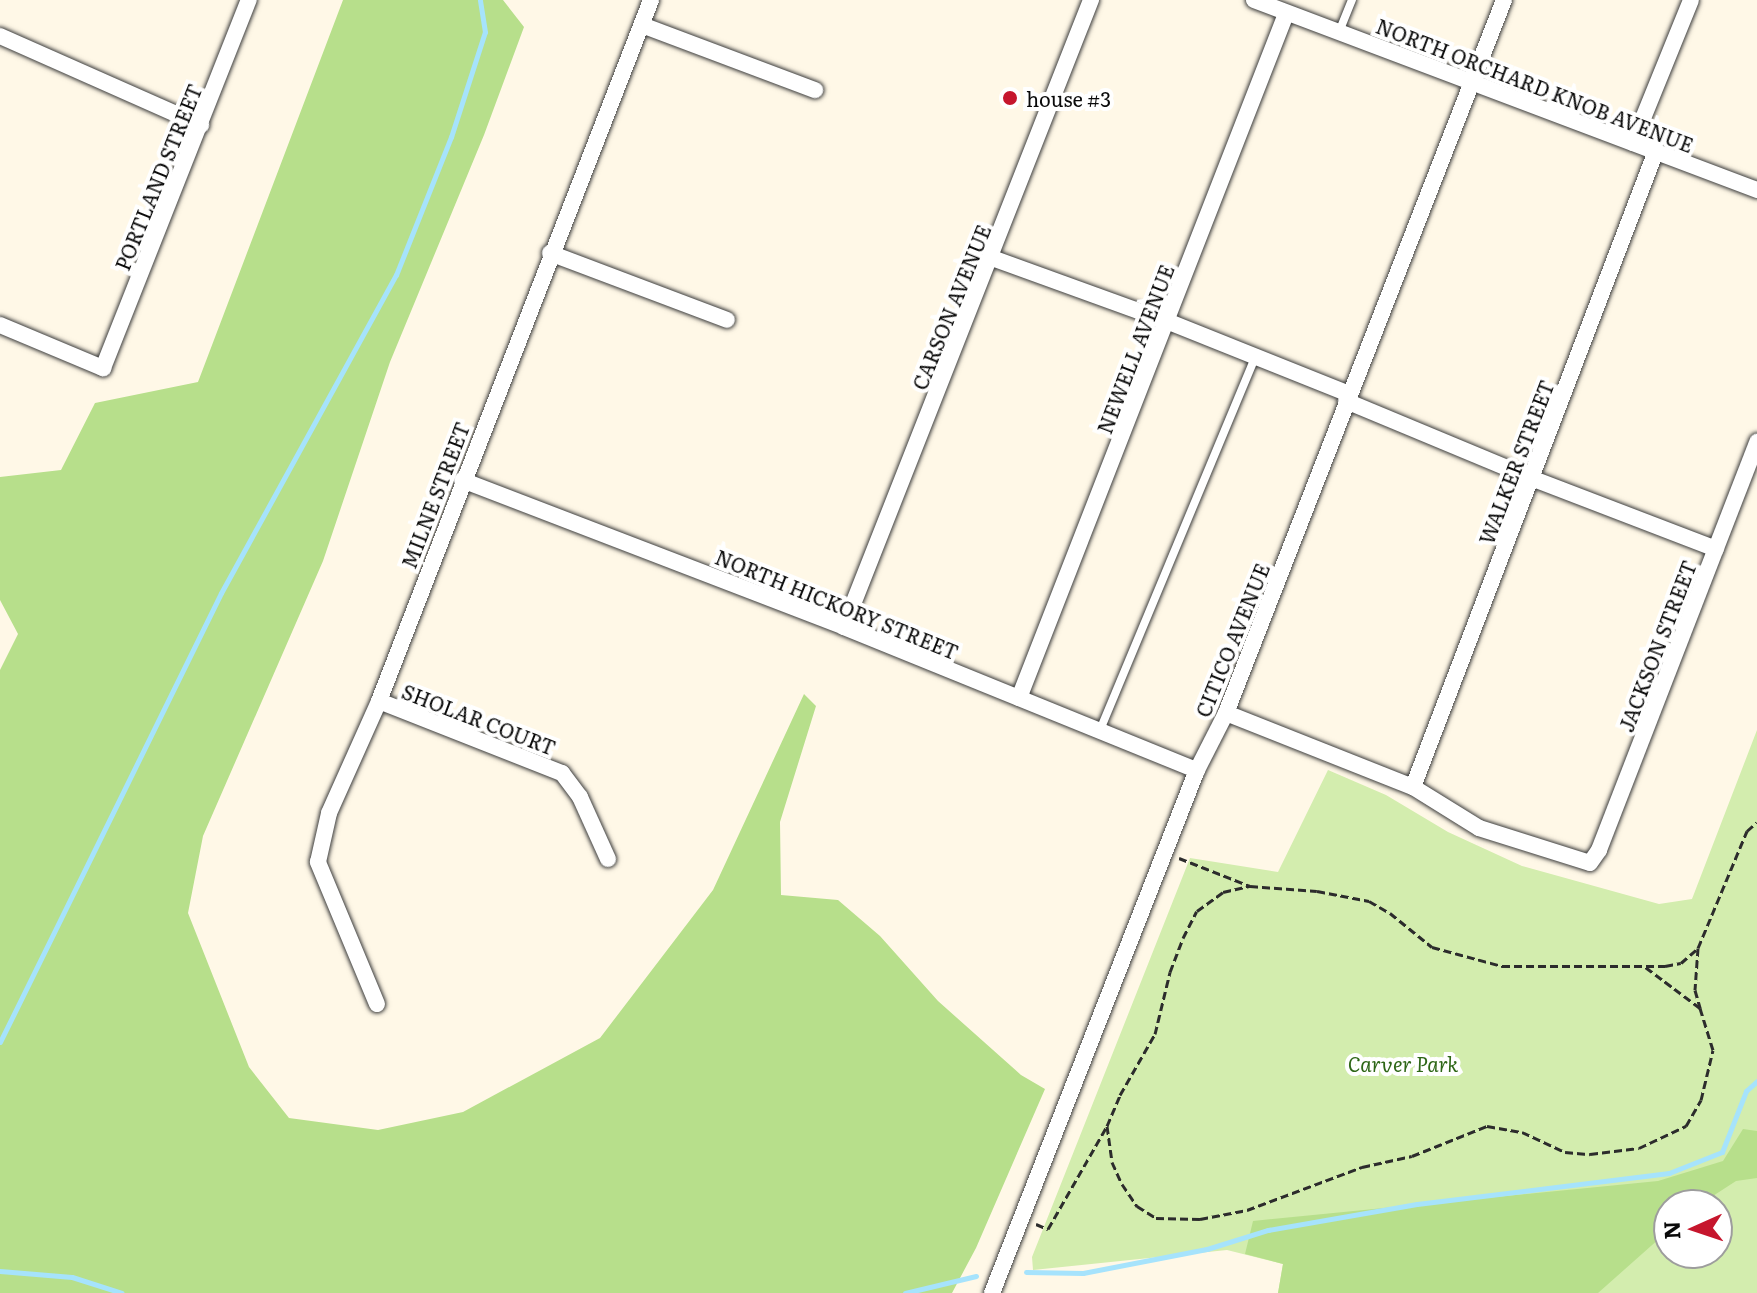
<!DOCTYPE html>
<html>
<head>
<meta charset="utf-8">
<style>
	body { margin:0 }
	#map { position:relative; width:1757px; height:1293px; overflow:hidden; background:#fff8e7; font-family:Literata,serif }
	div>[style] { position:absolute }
	.green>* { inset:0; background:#d3edae }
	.forest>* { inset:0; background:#b7df8b }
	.stream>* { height:5px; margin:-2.5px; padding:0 2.5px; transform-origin:2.5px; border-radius:2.5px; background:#a6e3fc }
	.path>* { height:3px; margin-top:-1.5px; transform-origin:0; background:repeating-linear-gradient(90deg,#2c2c2c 0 8px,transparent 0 12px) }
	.roads { filter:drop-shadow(0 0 2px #3d3d3d) drop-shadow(0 0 2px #3d3d3d) }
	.service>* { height:8px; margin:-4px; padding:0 4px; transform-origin:4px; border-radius:4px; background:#fff }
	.minor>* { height:16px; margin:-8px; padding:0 8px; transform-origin:8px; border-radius:8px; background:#fff }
	.dots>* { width:22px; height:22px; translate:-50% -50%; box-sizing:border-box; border:4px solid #fff; border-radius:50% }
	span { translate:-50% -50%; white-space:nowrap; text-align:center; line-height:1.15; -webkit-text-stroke:8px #fff; paint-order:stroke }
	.street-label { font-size:20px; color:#0a0a0a }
	.poi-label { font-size:20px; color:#0a0a0a }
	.left { translate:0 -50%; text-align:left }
	.park-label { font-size:20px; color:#2d6616; font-style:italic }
	.north { position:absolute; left:1653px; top:1189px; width:80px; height:80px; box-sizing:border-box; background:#fff; border:2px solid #9d9d9d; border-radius:50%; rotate:267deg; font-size:22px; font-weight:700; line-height:32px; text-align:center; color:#0a0a0a }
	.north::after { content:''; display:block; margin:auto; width:28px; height:36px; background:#c6162d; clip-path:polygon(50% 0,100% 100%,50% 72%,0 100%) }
</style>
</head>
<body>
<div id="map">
	<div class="green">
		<div style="clip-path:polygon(evenodd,1757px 730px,1757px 1293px,1278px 1293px,1283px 1264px,1227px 1250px,1033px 1270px,1032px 1257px,1190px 858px,1278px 872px,1328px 770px,1386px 795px,1448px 832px,1522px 866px,1659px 904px,1692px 899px,1757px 730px,1669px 1205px,1717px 1205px,1717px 1253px,1669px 1253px,1669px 1205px)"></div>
	</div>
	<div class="forest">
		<div style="clip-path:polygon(343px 0,503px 0,524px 27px,484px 135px,390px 362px,323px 561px,203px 836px,188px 913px,249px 1067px,289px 1118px,378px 1130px,463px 1112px,600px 1038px,713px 890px,804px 694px,816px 706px,780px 822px,781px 895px,838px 900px,880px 936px,938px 1001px,1021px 1075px,1045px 1089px,976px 1248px,952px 1293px,0 1293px,0 670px,18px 634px,0 600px,0 477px,61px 470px,95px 403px,198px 382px)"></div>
		<div style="clip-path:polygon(1743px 1129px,1757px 1131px,1757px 1178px,1736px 1181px,1699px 1205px,1669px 1205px,1669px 1230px,1598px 1293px,1278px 1293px,1283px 1264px,1245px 1254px,1253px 1221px,1658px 1181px,1723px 1161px)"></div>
	</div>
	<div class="stream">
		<div style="left:0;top:1042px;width:500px;rotate:-63.79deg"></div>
		<div style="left:221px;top:593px;width:363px;rotate:-61.2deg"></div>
		<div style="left:396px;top:275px;width:149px;rotate:-68.3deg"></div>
		<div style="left:451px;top:137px;width:110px;rotate:-72.1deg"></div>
		<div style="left:485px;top:32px;width:32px;rotate:-99deg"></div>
		<div style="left:0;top:1271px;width:72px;rotate:4.8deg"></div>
		<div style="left:72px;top:1277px;width:52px;rotate:17.7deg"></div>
		<div style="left:1026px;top:1272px;width:57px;rotate:1deg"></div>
		<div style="left:1083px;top:1273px;width:126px;rotate:-11deg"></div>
		<div style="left:1207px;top:1249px;width:64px;rotate:-17.3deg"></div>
		<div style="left:1268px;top:1230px;width:151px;rotate:-9.9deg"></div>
		<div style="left:1417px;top:1204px;width:254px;rotate:-7deg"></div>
		<div style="left:1669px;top:1173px;width:57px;rotate:-21.6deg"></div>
		<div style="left:1722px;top:1152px;width:66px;rotate:-68.5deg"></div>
		<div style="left:1746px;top:1091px;width:15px;rotate:-42deg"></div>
		<div style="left:905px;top:1293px;width:73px;rotate:-13.5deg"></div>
	</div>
	<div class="path">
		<div style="left:1179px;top:858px;width:76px;rotate:21.5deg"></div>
		<div style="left:1698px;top:948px;width:127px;rotate:-67.3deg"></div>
		<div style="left:1747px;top:831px;width:13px;rotate:-42deg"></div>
		<div style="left:1107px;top:1126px;width:36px;rotate:82deg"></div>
		<div style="left:1112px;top:1162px;width:24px;rotate:66deg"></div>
		<div style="left:1122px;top:1184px;width:27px;rotate:56deg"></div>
		<div style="left:1137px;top:1206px;width:22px;rotate:32deg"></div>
		<div style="left:1156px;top:1218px;width:44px;rotate:1.3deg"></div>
		<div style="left:1200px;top:1219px;width:48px;rotate:-10.8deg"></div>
		<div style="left:1247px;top:1210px;width:123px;rotate:-20.5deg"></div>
		<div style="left:1362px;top:1167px;width:51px;rotate:-12.4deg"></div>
		<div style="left:1412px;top:1156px;width:81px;rotate:-21.8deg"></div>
		<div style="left:1487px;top:1126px;width:36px;rotate:10deg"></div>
		<div style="left:1522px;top:1132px;width:47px;rotate:24.9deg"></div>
		<div style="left:1565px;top:1152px;width:25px;rotate:5deg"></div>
		<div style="left:1590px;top:1154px;width:49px;rotate:-7deg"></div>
		<div style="left:1639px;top:1148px;width:52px;rotate:-25.1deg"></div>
		<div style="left:1686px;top:1126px;width:30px;rotate:-60deg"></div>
		<div style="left:1701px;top:1100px;width:51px;rotate:-76.5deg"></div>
		<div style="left:1713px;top:1050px;width:44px;rotate:-107.2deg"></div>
		<div style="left:1036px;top:1224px;width:13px;rotate:23deg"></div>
		<div style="left:1048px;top:1229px;width:119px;rotate:-60.2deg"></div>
		<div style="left:1107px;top:1126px;width:34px;rotate:-67deg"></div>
		<div style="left:1120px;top:1095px;width:70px;rotate:-60.2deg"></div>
		<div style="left:1155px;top:1034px;width:64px;rotate:-76.4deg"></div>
		<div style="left:1170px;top:972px;width:36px;rotate:-69deg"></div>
		<div style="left:1183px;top:938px;width:30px;rotate:-63deg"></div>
		<div style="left:1197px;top:911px;width:32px;rotate:-36deg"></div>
		<div style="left:1223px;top:892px;width:28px;rotate:-13deg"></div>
		<div style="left:1250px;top:886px;width:67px;rotate:4.3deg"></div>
		<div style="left:1317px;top:891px;width:53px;rotate:10.9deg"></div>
		<div style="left:1369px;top:901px;width:24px;rotate:30deg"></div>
		<div style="left:1390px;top:913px;width:54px;rotate:39deg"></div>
		<div style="left:1432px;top:947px;width:73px;rotate:15.2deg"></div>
		<div style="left:1502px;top:966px;width:163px"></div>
		<div style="left:1665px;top:966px;width:16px;rotate:-11deg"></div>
		<div style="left:1681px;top:963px;width:23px;rotate:-41deg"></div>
		<div style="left:1698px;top:948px;width:42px;rotate:94.1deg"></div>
		<div style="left:1695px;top:990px;width:19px;rotate:74deg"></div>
		<div style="left:1700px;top:1008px;width:70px;rotate:-143.1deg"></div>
	</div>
	<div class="roads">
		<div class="service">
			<div style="left:1339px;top:32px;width:35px;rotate:-68deg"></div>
			<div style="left:1100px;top:730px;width:405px;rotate:-67.4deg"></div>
		</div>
		<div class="minor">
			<div style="left:1254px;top:0;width:538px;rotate:20.69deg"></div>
			<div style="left:642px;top:25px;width:185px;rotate:20.6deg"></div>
			<div style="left:0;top:36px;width:220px;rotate:23.9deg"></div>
			<div style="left:1633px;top:143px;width:154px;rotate:-67.9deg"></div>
			<div style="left:550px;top:253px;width:189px;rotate:20.7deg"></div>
			<div style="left:992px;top:258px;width:188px;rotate:19.9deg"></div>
			<div style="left:1169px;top:322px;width:194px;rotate:21.8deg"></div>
			<div style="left:0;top:325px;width:112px;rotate:22.7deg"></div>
			<div style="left:103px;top:368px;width:396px;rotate:-68.4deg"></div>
			<div style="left:1346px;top:401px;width:200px;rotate:22.6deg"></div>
			<div style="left:1531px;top:478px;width:198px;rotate:21deg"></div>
			<div style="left:462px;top:480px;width:409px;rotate:21deg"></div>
			<div style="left:844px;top:627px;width:381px;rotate:22.1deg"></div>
			<div style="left:844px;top:627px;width:674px;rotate:-68.5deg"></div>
			<div style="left:1019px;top:698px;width:734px;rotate:-68.68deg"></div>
			<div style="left:379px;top:701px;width:197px;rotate:21.5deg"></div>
			<div style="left:562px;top:773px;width:30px;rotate:53deg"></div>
			<div style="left:580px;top:797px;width:68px;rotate:65.7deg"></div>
			<div style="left:1226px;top:713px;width:201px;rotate:21.6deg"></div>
			<div style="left:1413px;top:787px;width:78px;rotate:31.8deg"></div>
			<div style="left:1479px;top:828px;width:116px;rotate:17.5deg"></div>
			<div style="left:1590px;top:863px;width:16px;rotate:-55deg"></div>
			<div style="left:1599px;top:850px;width:438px;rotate:-68.8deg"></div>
			<div style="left:1413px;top:787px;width:681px;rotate:-69.09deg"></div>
			<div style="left:377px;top:1004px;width:154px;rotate:-112.6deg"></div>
			<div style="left:318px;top:862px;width:50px;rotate:-77.3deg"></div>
			<div style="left:329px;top:813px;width:123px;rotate:-65.9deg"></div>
			<div style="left:379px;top:701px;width:752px;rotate:-68.79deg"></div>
			<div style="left:992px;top:1293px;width:562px;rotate:-68.6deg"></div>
			<div style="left:1197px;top:770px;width:64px;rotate:-63deg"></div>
			<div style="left:1226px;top:713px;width:765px;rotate:-68.7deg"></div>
		</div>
	</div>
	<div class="dots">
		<div style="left:1010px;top:98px;background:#c6162d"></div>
	</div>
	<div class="street-label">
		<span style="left:1535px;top:85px;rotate:21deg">NORTH ORCHARD KNOB AVENUE</span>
		<span style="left:158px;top:177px;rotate:-68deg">PORTLAND STREET</span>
		<span style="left:951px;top:307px;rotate:-68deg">CARSON AVENUE</span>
		<span style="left:1135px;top:349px;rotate:-69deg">NEWELL AVENUE</span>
		<span style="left:1516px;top:462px;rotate:-69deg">WALKER STREET</span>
		<span style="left:435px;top:495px;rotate:-69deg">MILNE STREET</span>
		<span style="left:837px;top:604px;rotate:22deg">NORTH HICKORY STREET</span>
		<span style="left:1232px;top:640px;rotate:-68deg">CITICO AVENUE</span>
		<span style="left:1657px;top:646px;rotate:-69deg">JACKSON STREET</span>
		<span style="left:479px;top:719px;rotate:21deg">SHOLAR COURT</span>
	</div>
	<div class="poi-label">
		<span class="left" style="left:1026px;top:98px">house #3</span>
	</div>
	<div class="park-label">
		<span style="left:1403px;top:1063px">Carver Park</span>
	</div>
	<div class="north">N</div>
</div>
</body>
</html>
